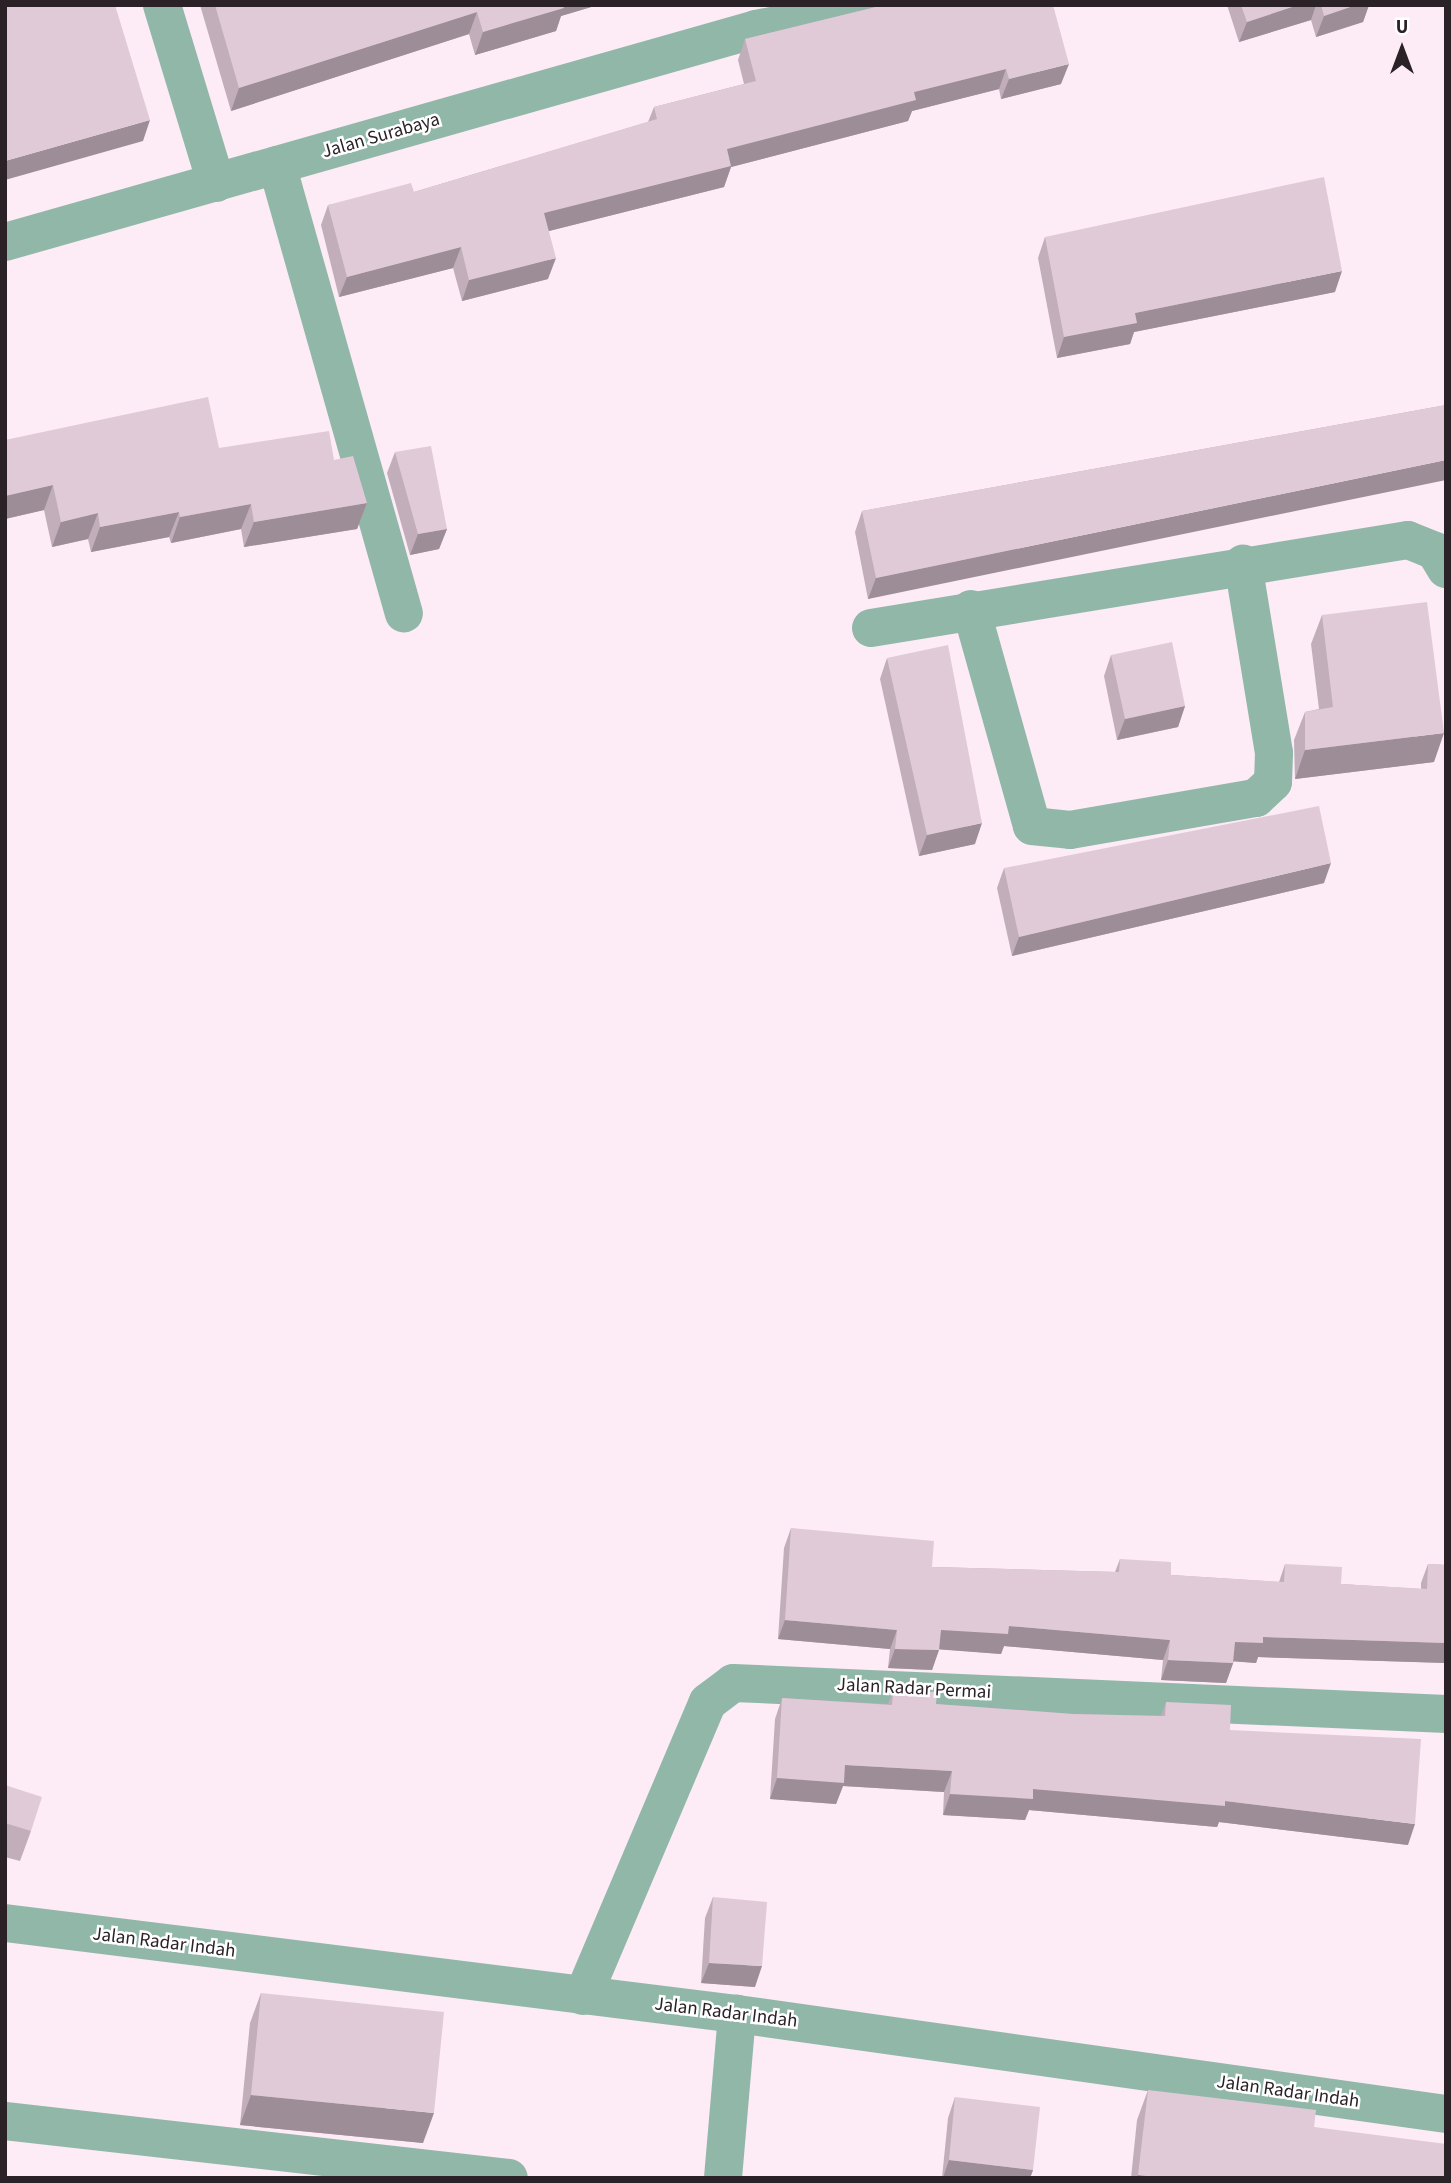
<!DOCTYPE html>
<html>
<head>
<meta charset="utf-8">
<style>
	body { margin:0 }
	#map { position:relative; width:1451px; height:2183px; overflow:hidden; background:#fdebf6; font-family:"Source Sans 3",sans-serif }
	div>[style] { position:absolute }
	.minor>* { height:38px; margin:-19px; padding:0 19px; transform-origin:19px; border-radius:19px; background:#90b7a8 }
	.wall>* { inset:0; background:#c1aeba }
	.shaded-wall>* { inset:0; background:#9d8d97 }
	.building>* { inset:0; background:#e0cad8 }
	span { translate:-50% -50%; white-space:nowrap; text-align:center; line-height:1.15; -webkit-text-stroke:5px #fff; paint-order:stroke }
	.street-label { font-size:19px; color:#2a2227 }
	.frame { position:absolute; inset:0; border:7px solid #2a2227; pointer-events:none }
	.north { position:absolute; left:1367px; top:14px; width:70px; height:70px; -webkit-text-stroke:5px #fff; paint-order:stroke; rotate:0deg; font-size:19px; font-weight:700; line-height:28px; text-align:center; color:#2a2227 }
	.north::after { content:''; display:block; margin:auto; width:24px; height:32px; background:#2a2227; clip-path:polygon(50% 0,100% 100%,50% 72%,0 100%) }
</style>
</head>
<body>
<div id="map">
	<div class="minor">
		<div style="left:162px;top:5px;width:186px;rotate:73.1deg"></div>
		<div style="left:277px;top:165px;width:466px;rotate:74.2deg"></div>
		<div style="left:5px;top:242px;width:781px;rotate:-15.83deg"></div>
		<div style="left:756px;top:29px;width:125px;rotate:-11deg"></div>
		<div style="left:971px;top:609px;width:225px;rotate:74.3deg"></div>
		<div style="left:1032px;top:826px;width:38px;rotate:6deg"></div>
		<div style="left:1070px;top:830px;width:189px;rotate:-9.8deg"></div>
		<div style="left:1256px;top:798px;width:23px;rotate:-43deg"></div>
		<div style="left:1273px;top:782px;width:29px;rotate:-88deg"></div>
		<div style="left:1274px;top:753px;width:192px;rotate:-99.3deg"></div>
		<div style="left:871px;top:628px;width:544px;rotate:-9.31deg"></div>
		<div style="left:1408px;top:540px;width:29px;rotate:22deg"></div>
		<div style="left:1435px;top:551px;width:21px;rotate:59deg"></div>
		<div style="left:5px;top:1923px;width:738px;rotate:7.09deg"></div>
		<div style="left:737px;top:2014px;width:716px;rotate:8.03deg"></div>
		<div style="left:583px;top:1996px;width:319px;rotate:-67deg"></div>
		<div style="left:708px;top:1702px;width:31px;rotate:-37deg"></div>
		<div style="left:733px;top:1683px;width:714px;rotate:2.49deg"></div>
		<div style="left:5px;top:2121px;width:507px;rotate:6.45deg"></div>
		<div style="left:723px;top:2178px;width:165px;rotate:-85.1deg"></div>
	</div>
	<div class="wall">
		<div style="clip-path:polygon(200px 5px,598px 5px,561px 16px,556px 31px,475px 55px,469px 34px,231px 111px)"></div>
		<div style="clip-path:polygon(884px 5px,1061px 84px,1001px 99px,999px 89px,912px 111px,908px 121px,731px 167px,724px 187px,549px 231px,548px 279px,462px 301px,453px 268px,339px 297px,321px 225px,328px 205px,414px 192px,648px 122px,654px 107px,744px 84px,738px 60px,745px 39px)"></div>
		<div style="clip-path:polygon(1227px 5px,1369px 5px,1363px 22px,1316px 37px,1311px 20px,1239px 42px)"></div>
		<div style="clip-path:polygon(1045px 237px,1335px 292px,1134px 332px,1130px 344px,1057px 358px,1038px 258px)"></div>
		<div style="clip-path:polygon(1446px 405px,868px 599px,855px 532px,862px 511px)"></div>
		<div style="clip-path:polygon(5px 440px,219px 448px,334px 460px,367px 503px,357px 529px,244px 547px,241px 529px,171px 543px,169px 537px,91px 552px,88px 539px,52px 547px,44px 510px,5px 519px)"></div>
		<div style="clip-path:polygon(395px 452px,447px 529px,439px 549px,410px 555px,387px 473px)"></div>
		<div style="clip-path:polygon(1322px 615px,1434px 762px,1295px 779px,1294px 740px,1305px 712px,1319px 709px,1311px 644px)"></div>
		<div style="clip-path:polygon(1111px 655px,1185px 706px,1178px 727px,1117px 740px,1104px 676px)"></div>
		<div style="clip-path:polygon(887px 658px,975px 844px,919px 856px,880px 679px)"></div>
		<div style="clip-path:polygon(1004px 868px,1324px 883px,1012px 956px,997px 888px)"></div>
		<div style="clip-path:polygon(791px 1528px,932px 1567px,1115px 1572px,1120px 1559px,1171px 1575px,1279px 1582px,1285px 1564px,1341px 1584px,1421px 1589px,1421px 1583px,1428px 1564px,1446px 1565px,1446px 1663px,1258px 1657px,1256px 1663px,1234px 1661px,1226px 1683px,1161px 1680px,1163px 1660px,1004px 1646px,1001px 1654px,939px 1649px,932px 1670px,888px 1668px,890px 1649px,778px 1639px,784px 1548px)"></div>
		<div style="clip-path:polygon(893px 1691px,936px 1704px,1073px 1714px,1161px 1716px,1166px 1702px,1230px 1730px,1408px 1845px,1219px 1822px,1217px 1827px,1029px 1810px,1025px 1820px,943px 1815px,944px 1792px,843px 1786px,836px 1804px,770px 1799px,775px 1719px,782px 1698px,888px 1704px)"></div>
		<div style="clip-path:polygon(5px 1785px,31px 1831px,20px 1861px,5px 1857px)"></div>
		<div style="clip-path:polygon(713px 1897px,755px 1987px,701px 1983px,705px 1918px)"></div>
		<div style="clip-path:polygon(261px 1993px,423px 2143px,240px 2125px,250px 2023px)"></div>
		<div style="clip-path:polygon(1148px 2090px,1314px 2127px,1446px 2178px,1131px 2178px,1137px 2120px)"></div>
		<div style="clip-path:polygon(955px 2097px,1033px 2170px,1030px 2178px,942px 2178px,948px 2118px)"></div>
	</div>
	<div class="shaded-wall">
		<div style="clip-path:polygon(557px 5px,598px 5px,561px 16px,556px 31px,475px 55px,483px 32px)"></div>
		<div style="clip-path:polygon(1298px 5px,1316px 5px,1311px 20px,1239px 42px,1247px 22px)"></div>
		<div style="clip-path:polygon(1356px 5px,1369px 5px,1363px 22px,1316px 37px,1324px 16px)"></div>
		<div style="clip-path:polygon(477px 12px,469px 34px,231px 111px,239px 88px)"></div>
		<div style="clip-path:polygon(1069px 64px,1061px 84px,1001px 99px,1009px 79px)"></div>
		<div style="clip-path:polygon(1006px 69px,999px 89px,912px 111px,908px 121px,731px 167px,724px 187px,537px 234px,544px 213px,727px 149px,914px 92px)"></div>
		<div style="clip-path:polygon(150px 120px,143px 141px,5px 180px,5px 161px)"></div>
		<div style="clip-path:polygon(461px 247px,453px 268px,339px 297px,347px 277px)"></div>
		<div style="clip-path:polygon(556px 258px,548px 279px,462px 301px,469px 280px)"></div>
		<div style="clip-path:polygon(1342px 271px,1335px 292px,1134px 332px,1130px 344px,1057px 358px,1064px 337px,1135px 313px)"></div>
		<div style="clip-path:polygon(1446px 460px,1446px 480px,868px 599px,876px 578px)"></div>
		<div style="clip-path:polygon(53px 485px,44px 510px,5px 519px,5px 496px)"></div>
		<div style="clip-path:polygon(367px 503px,357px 529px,244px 547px,254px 522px)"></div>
		<div style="clip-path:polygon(251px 504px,241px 529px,171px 543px,180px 517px)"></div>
		<div style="clip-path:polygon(179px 512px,169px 537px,91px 552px,100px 527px)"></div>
		<div style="clip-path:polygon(98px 513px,88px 539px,52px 547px,61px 522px)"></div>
		<div style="clip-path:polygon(447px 529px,439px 549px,410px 555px,418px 534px)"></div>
		<div style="clip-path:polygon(1185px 706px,1178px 727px,1117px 740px,1125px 719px)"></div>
		<div style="clip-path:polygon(1444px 733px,1434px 762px,1295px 779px,1305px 750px)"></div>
		<div style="clip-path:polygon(982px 823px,975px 844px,919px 856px,927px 835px)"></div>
		<div style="clip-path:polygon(1331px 863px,1324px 883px,1012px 956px,1019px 937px)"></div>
		<div style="clip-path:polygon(785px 1620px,897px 1630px,890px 1649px,778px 1639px)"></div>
		<div style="clip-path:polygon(1009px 1626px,1170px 1640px,1163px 1660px,1004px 1646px,1001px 1654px,934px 1649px,941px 1630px)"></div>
		<div style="clip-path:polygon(1263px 1637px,1446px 1643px,1446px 1663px,1258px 1657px,1256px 1663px,1228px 1661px,1235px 1642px)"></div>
		<div style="clip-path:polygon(895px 1649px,939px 1650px,932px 1670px,888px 1668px)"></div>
		<div style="clip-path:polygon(1168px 1660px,1233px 1663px,1226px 1683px,1161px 1680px)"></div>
		<div style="clip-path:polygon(845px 1765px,952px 1771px,944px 1792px,843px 1786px,836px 1804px,770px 1799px,777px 1778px)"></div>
		<div style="clip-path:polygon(1033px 1789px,1225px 1801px,1415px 1824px,1408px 1845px,1219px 1822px,1217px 1827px,1029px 1810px,1025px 1820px,943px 1815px,950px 1794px)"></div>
		<div style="clip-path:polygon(709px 1963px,762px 1966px,755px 1987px,701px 1983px)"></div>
		<div style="clip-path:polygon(251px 2095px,434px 2113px,423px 2143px,240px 2125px)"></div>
		<div style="clip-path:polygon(949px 2160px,1033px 2170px,1030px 2178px,943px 2178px)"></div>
		<div style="clip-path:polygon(1138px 2175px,1164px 2178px,1137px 2178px)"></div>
	</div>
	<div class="building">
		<div style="clip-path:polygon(5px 5px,115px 5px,150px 120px,5px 161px)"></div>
		<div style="clip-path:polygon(215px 5px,563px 5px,564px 8px,483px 32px,477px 12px,239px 88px)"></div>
		<div style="clip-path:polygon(884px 5px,1053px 5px,1069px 64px,1009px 79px,1006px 69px,914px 92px,916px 100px,727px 149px,731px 166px,544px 213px,556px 258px,469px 280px,461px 247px,347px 277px,328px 205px,411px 183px,414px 192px,657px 119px,654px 107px,756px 81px,745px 39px)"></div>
		<div style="clip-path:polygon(1241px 5px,1298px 5px,1247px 22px)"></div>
		<div style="clip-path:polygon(1321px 5px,1356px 5px,1324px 16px)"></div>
		<div style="clip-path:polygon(1324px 177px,1342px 271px,1135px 313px,1137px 323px,1064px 337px,1045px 237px)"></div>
		<div style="clip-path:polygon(208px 397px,219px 448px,329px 431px,334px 460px,353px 456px,367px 503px,254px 522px,251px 504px,180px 517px,179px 512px,100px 527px,98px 513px,61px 522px,53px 485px,5px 496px,5px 440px)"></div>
		<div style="clip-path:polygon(1446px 405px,1446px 460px,876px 578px,862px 511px)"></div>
		<div style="clip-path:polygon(431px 446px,447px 529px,418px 534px,395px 452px)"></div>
		<div style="clip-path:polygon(1427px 602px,1444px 733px,1305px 750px,1305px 712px,1333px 707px,1322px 615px)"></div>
		<div style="clip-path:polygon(1172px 642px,1185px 706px,1125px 719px,1111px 655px)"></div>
		<div style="clip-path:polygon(948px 645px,982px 823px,927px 835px,887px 658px)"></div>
		<div style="clip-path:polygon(1319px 806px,1331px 863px,1019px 937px,1004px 868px)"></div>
		<div style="clip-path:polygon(791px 1528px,934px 1541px,932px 1567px,1119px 1572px,1120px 1559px,1171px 1562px,1171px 1575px,1284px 1582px,1285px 1564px,1342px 1567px,1341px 1584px,1427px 1589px,1428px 1564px,1446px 1565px,1446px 1643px,1263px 1637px,1263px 1643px,1235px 1642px,1233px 1663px,1168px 1660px,1170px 1640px,1009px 1626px,1008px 1634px,941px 1630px,939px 1650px,895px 1649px,897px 1630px,785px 1620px)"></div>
		<div style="clip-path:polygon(893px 1691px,937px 1692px,936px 1704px,1073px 1714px,1165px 1716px,1166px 1702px,1231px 1705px,1230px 1730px,1421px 1739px,1415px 1824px,1225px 1801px,1225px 1806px,1033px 1789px,1033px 1799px,950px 1794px,952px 1771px,845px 1765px,844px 1783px,777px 1778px,782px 1698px,892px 1705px)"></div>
		<div style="clip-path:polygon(5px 1785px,42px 1797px,31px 1831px,5px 1823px)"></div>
		<div style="clip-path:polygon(713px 1897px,767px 1902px,762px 1966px,709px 1963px)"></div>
		<div style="clip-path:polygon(261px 1993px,444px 2012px,434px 2113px,251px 2095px)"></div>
		<div style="clip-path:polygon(1148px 2090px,1316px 2110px,1314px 2127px,1446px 2144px,1446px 2178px,1164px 2178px,1138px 2175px)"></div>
		<div style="clip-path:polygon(955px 2097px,1040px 2107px,1033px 2170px,949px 2160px)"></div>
	</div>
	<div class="street-label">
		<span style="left:381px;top:136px;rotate:-16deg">Jalan Surabaya</span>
		<span style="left:914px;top:1689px;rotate:3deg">Jalan Radar Permai</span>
		<span style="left:164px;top:1943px;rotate:7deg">Jalan Radar Indah</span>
		<span style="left:726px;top:2013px;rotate:7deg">Jalan Radar Indah</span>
		<span style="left:1288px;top:2092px;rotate:8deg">Jalan Radar Indah</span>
	</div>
	<div class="frame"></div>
	<div class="north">U</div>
</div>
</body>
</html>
